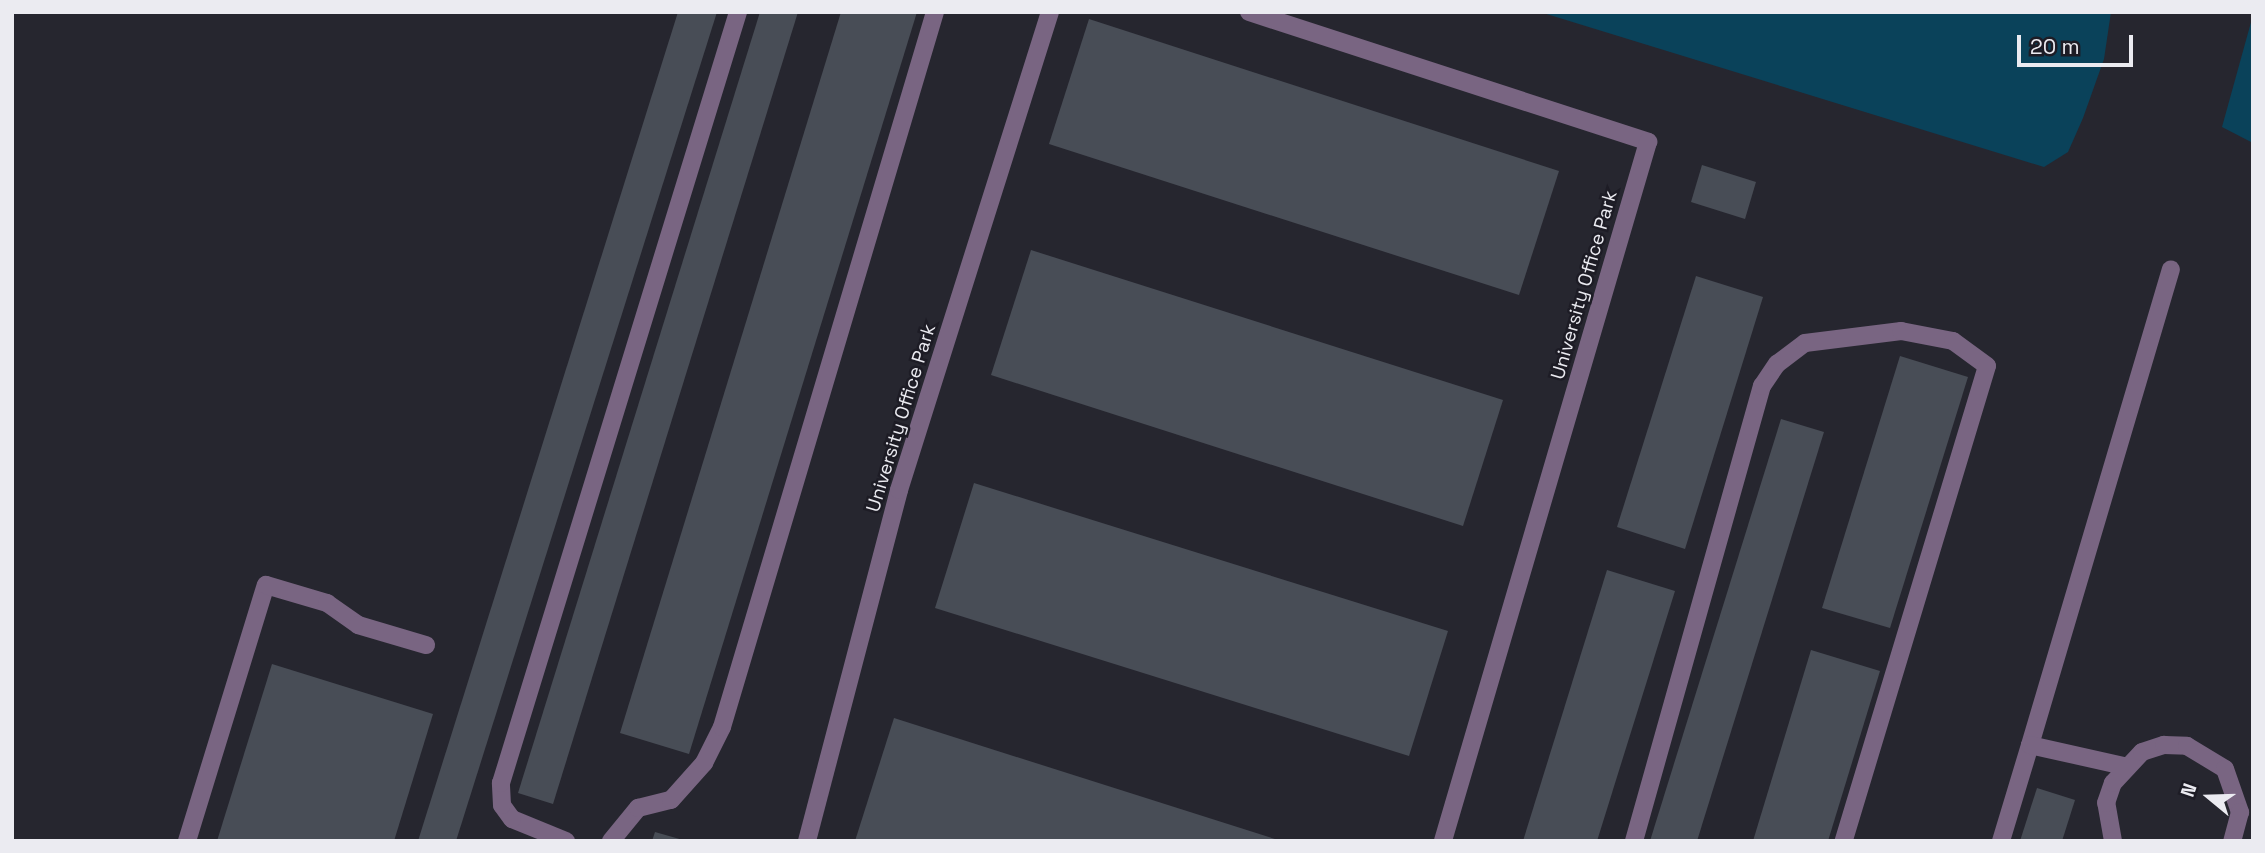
<!DOCTYPE html>
<html>
<head>
<meta charset="utf-8">
<style>
	body { margin:0 }
	#map { position:relative; width:2265px; height:853px; overflow:hidden; background:#26262f; font-family:"Space Grotesk",sans-serif }
	div>[style] { position:absolute }
	.water>* { inset:0; background:#0a425a }
	.building>* { inset:0; background:#484d56 }
	.service>* { height:18px; margin:-9px; padding:0 9px; transform-origin:9px; border-radius:9px; background:#796582 }
	.minor>* { height:18px; margin:-9px; padding:0 9px; transform-origin:9px; border-radius:9px; background:#796582 }
	span { translate:-50% -50%; white-space:nowrap; text-align:center; line-height:1.15; -webkit-text-stroke:5px #1d1c25; paint-order:stroke }
	.street-label { font-size:19px; color:#ebebf1 }
	.frame { position:absolute; inset:0; border:14px solid #ebebf1; pointer-events:none }
	.north { position:absolute; left:2174px; top:762px; width:70px; height:70px; -webkit-text-stroke:5px #1d1c25; paint-order:stroke; rotate:289deg; font-size:19px; font-weight:700; line-height:28px; text-align:center; color:#ebebf1 }
	.north::after { content:''; display:block; margin:auto; width:24px; height:32px; background:#ebebf1; clip-path:polygon(50% 0,100% 100%,50% 72%,0 100%) }
	.scale { position:absolute; left:2017px; top:35px; width:116px; height:32px; box-sizing:border-box; border:4px solid #ebebf1; border-top:0; padding-left:9px; font-size:21px; line-height:24px; white-space:nowrap; color:#ebebf1; -webkit-text-stroke:5px #1d1c25; paint-order:stroke }
</style>
</head>
<body>
<div id="map">
	<div class="water">
		<div style="clip-path:polygon(1540px 12px,2111px 12px,2104px 59px,2083px 118px,2068px 152px,2044px 167px)"></div>
		<div style="clip-path:polygon(2253px 15px,2253px 143px,2222px 127px)"></div>
	</div>
	<div class="building">
		<div style="clip-path:polygon(678px 12px,717px 12px,456px 841px,418px 841px)"></div>
		<div style="clip-path:polygon(760px 12px,798px 12px,553px 804px,518px 793px)"></div>
		<div style="clip-path:polygon(841px 12px,917px 12px,689px 754px,620px 733px)"></div>
		<div style="clip-path:polygon(1089px 19px,1559px 171px,1519px 295px,1049px 144px)"></div>
		<div style="clip-path:polygon(1702px 165px,1756px 182px,1745px 219px,1691px 202px)"></div>
		<div style="clip-path:polygon(1031px 250px,1503px 400px,1463px 526px,991px 375px)"></div>
		<div style="clip-path:polygon(1696px 276px,1763px 297px,1685px 549px,1617px 527px)"></div>
		<div style="clip-path:polygon(1900px 356px,1968px 377px,1890px 628px,1822px 608px)"></div>
		<div style="clip-path:polygon(1781px 419px,1824px 432px,1697px 841px,1650px 841px)"></div>
		<div style="clip-path:polygon(974px 483px,1448px 631px,1409px 756px,935px 608px)"></div>
		<div style="clip-path:polygon(1607px 570px,1675px 591px,1597px 841px,1523px 841px)"></div>
		<div style="clip-path:polygon(1811px 650px,1880px 671px,1828px 841px,1753px 841px)"></div>
		<div style="clip-path:polygon(272px 664px,433px 714px,394px 841px,217px 841px)"></div>
		<div style="clip-path:polygon(894px 718px,1278px 840px,1278px 841px,855px 841px)"></div>
		<div style="clip-path:polygon(2037px 788px,2075px 800px,2062px 841px,2020px 841px)"></div>
		<div style="clip-path:polygon(655px 832px,683px 840px,683px 841px,652px 841px)"></div>
	</div>
	<div class="service">
		<div style="left:2030px;top:745px;width:496px;rotate:-73.5deg"></div>
		<div style="left:187px;top:841px;width:268px;rotate:-72.9deg"></div>
		<div style="left:266px;top:585px;width:64px;rotate:16.4deg"></div>
		<div style="left:327px;top:603px;width:38px;rotate:35deg"></div>
		<div style="left:358px;top:625px;width:71px;rotate:16.4deg"></div>
		<div style="left:566px;top:841px;width:58px;rotate:-157.8deg"></div>
		<div style="left:512px;top:819px;width:17px;rotate:-126deg"></div>
		<div style="left:502px;top:805px;width:22px;rotate:-93deg"></div>
		<div style="left:501px;top:783px;width:807px;rotate:-72.91deg"></div>
		<div style="left:611px;top:841px;width:43px;rotate:-50.7deg"></div>
		<div style="left:638px;top:808px;width:34px;rotate:-14deg"></div>
		<div style="left:671px;top:800px;width:50px;rotate:-48.3deg"></div>
		<div style="left:704px;top:763px;width:40px;rotate:-63.4deg"></div>
		<div style="left:722px;top:727px;width:746px;rotate:-73.41deg"></div>
		<div style="left:1634px;top:841px;width:473px;rotate:-74.3deg"></div>
		<div style="left:1762px;top:386px;width:27px;rotate:-56deg"></div>
		<div style="left:1777px;top:364px;width:35px;rotate:-37deg"></div>
		<div style="left:1805px;top:343px;width:97px;rotate:-7.1deg"></div>
		<div style="left:1901px;top:331px;width:53px;rotate:10.9deg"></div>
		<div style="left:1953px;top:341px;width:42px;rotate:36.3deg"></div>
		<div style="left:1987px;top:366px;width:496px;rotate:106.8deg"></div>
		<div style="left:2001px;top:841px;width:100px;rotate:-73.2deg"></div>
		<div style="left:2030px;top:745px;width:96px;rotate:12.6deg"></div>
		<div style="left:2113px;top:841px;width:39px;rotate:-100deg"></div>
		<div style="left:2106px;top:803px;width:21px;rotate:-71deg"></div>
		<div style="left:2113px;top:783px;width:42px;rotate:-46.9deg"></div>
		<div style="left:2142px;top:752px;width:23px;rotate:-18deg"></div>
		<div style="left:2164px;top:745px;width:23px;rotate:2deg"></div>
		<div style="left:2187px;top:746px;width:44px;rotate:31.2deg"></div>
		<div style="left:2225px;top:769px;width:46px;rotate:70.8deg"></div>
		<div style="left:2240px;top:812px;width:30px;rotate:105deg"></div>
	</div>
	<div class="minor">
		<div style="left:1249px;top:12px;width:420px;rotate:18deg"></div>
		<div style="left:1648px;top:142px;width:728px;rotate:106.35deg"></div>
		<div style="left:807px;top:841px;width:363px;rotate:-75.3deg"></div>
		<div style="left:899px;top:490px;width:501px;rotate:-72.47deg"></div>
	</div>
	<div class="street-label">
		<span style="left:1584px;top:285px;rotate:-74deg">University Office Park</span>
		<span style="left:901px;top:418px;rotate:-73deg">University Office Park</span>
	</div>
	<div class="frame"></div>
	<div class="north">N</div>
	<div class="scale">20 m</div>
</div>
</body>
</html>
